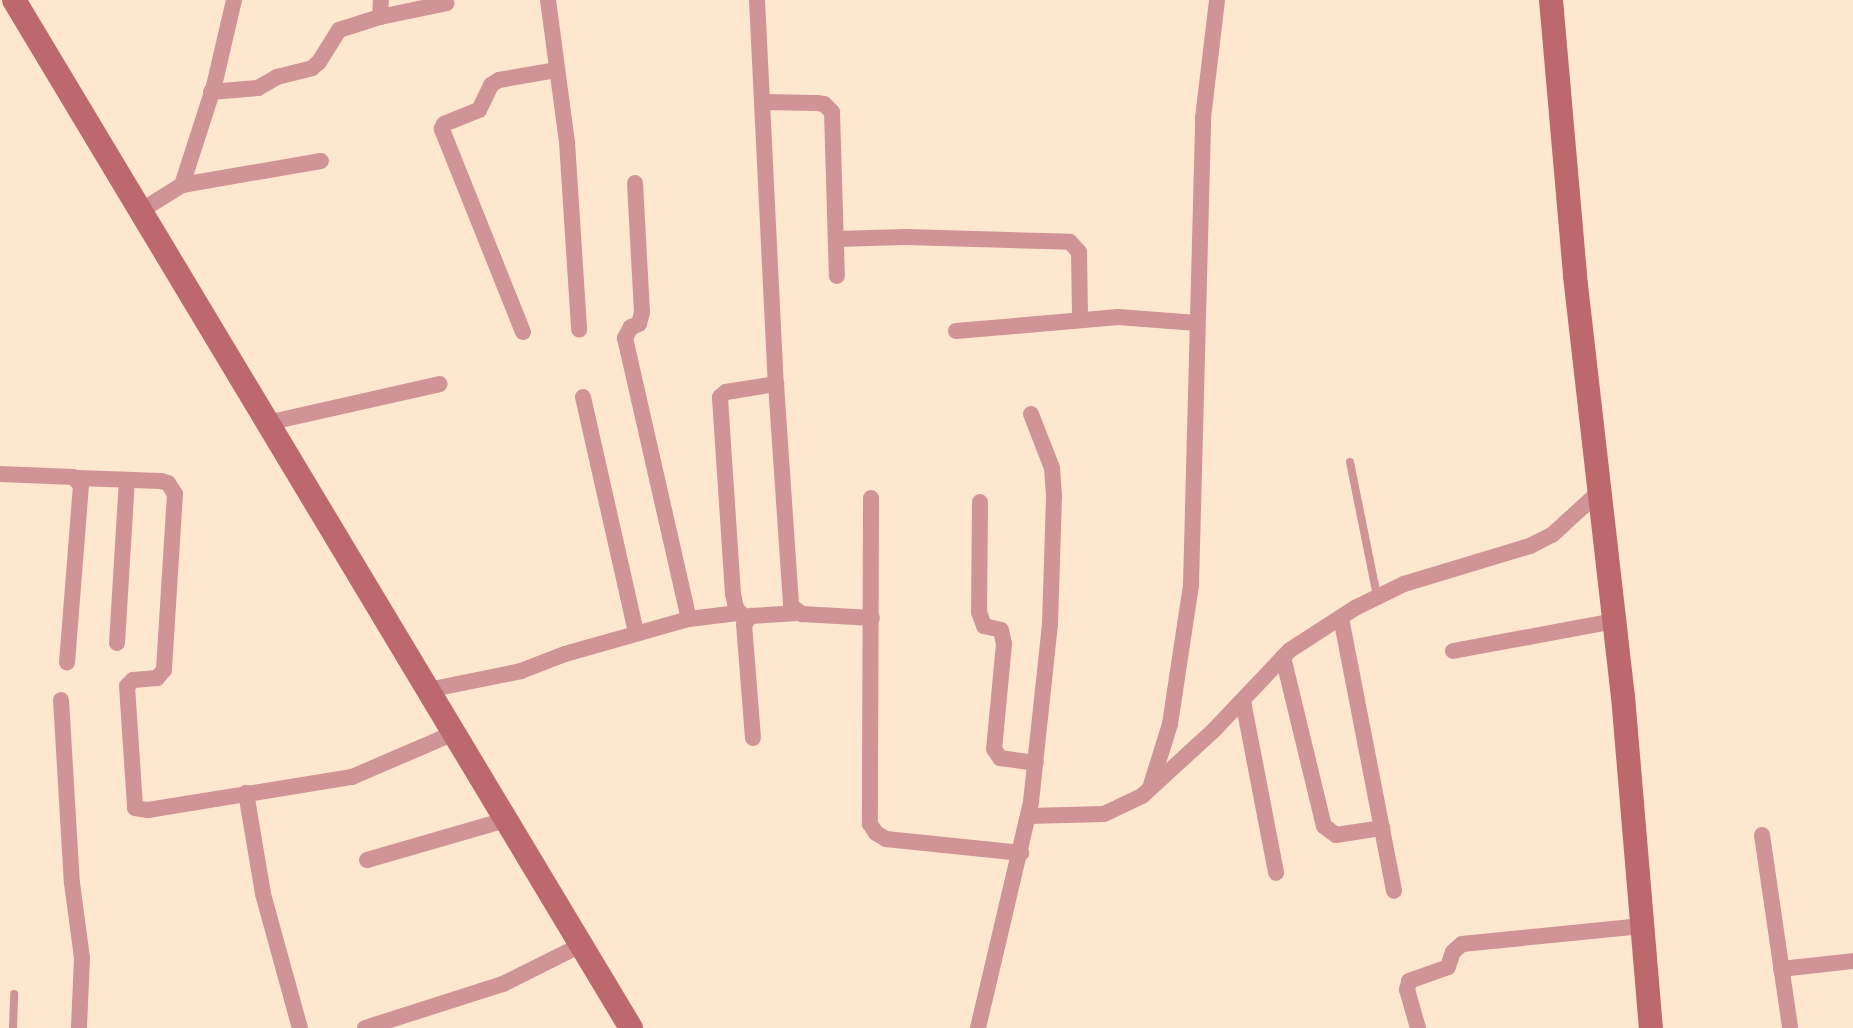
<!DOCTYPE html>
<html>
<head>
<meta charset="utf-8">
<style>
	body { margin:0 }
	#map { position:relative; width:1853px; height:1028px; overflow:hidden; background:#fde8cf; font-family:"Public Sans",sans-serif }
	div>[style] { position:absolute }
	.lane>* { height:8px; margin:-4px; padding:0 4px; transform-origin:4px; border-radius:4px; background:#d09496 }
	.street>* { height:16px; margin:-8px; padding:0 8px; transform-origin:8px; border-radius:8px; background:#d09496 }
	.secondary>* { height:24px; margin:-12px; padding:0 12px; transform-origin:12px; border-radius:12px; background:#bd686c }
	span { translate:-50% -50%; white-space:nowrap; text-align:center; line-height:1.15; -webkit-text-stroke:7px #fde8cf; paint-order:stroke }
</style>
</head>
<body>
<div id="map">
	<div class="lane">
		<div style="left:1350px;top:462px;width:137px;rotate:78.6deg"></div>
		<div style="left:13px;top:1028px;width:34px;rotate:-88deg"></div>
	</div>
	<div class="street">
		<div style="left:548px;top:0;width:143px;rotate:82.4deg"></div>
		<div style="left:567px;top:142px;width:188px;rotate:86.3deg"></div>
		<div style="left:757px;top:0;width:384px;rotate:87.2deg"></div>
		<div style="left:776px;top:384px;width:223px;rotate:86.1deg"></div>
		<div style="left:791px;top:606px;width:14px;rotate:36deg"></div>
		<div style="left:802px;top:614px;width:70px;rotate:3.3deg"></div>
		<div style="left:380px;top:17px;width:68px;rotate:-11.8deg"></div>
		<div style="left:211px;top:92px;width:47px;rotate:-4.9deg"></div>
		<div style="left:258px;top:88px;width:22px;rotate:-30deg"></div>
		<div style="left:277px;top:77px;width:36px;rotate:-14deg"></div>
		<div style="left:312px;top:68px;width:9px;rotate:-41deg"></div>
		<div style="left:319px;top:62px;width:38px;rotate:-58deg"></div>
		<div style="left:339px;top:30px;width:43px;rotate:-17.6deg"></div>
		<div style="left:380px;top:17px;width:17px;rotate:-87deg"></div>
		<div style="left:763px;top:102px;width:54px;rotate:1.1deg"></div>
		<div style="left:817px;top:103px;width:7px;rotate:8deg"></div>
		<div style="left:824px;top:104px;width:11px;rotate:45deg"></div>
		<div style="left:832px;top:112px;width:164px;rotate:88.3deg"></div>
		<div style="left:635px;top:183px;width:129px;rotate:86.9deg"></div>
		<div style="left:642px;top:312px;width:12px;rotate:104deg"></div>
		<div style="left:639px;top:324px;width:9px;rotate:159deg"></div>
		<div style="left:631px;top:327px;width:13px;rotate:119deg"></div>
		<div style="left:625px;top:338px;width:288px;rotate:77.2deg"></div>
		<div style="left:182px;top:185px;width:141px;rotate:-9.8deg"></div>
		<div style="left:142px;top:210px;width:47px;rotate:-32deg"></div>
		<div style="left:182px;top:185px;width:104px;rotate:-72.1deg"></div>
		<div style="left:214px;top:86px;width:88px;rotate:-76.9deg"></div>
		<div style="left:836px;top:239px;width:70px;rotate:-1.6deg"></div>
		<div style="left:906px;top:237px;width:164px;rotate:1.7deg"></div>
		<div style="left:1070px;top:242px;width:13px;rotate:48deg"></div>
		<div style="left:1079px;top:252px;width:67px;rotate:89.1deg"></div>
		<div style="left:956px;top:331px;width:163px;rotate:-4.9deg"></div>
		<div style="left:1118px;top:317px;width:79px;rotate:4.3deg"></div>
		<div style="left:523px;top:332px;width:219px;rotate:-111.8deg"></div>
		<div style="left:442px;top:129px;width:5px;rotate:-68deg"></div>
		<div style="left:444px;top:124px;width:38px;rotate:-22deg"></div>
		<div style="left:479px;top:110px;width:28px;rotate:-64deg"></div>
		<div style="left:491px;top:85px;width:9px;rotate:-32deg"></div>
		<div style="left:499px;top:80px;width:59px;rotate:-9.8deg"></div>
		<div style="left:583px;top:397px;width:242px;rotate:77.3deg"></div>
		<div style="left:267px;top:423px;width:177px;rotate:-12.7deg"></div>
		<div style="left:0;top:474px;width:73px;rotate:2.4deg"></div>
		<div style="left:73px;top:477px;width:11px;rotate:45deg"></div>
		<div style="left:81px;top:485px;width:178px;rotate:94.5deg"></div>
		<div style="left:78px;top:478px;width:83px;rotate:2.1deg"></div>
		<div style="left:161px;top:481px;width:7px;rotate:16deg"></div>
		<div style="left:168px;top:483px;width:13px;rotate:58deg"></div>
		<div style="left:175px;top:494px;width:176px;rotate:93.6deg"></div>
		<div style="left:164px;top:670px;width:11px;rotate:131deg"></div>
		<div style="left:157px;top:678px;width:24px;rotate:175deg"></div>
		<div style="left:133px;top:680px;width:8px;rotate:135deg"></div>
		<div style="left:127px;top:686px;width:122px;rotate:86.2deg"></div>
		<div style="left:135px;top:808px;width:13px;rotate:9deg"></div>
		<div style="left:148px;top:810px;width:207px;rotate:-9.2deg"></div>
		<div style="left:352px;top:777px;width:111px;rotate:-23.3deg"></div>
		<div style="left:871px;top:498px;width:326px;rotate:90.2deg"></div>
		<div style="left:870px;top:824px;width:11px;rotate:56deg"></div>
		<div style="left:876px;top:833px;width:12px;rotate:31deg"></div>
		<div style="left:886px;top:839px;width:136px;rotate:5.9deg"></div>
		<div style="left:980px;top:502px;width:110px;rotate:90.5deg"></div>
		<div style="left:979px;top:612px;width:15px;rotate:70deg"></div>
		<div style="left:984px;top:626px;width:17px;rotate:13deg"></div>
		<div style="left:1001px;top:630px;width:14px;rotate:78deg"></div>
		<div style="left:1004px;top:644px;width:105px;rotate:95.4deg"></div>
		<div style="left:994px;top:749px;width:11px;rotate:56deg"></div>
		<div style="left:1000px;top:758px;width:36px;rotate:8deg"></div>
		<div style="left:745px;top:618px;width:13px;rotate:-132deg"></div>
		<div style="left:736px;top:608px;width:14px;rotate:-102deg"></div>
		<div style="left:733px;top:594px;width:197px;rotate:-93.8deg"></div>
		<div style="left:720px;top:397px;width:8px;rotate:-40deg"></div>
		<div style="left:726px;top:392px;width:51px;rotate:-9.1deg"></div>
		<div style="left:1341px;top:618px;width:278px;rotate:79deg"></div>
		<div style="left:117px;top:643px;width:163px;rotate:-86.5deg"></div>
		<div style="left:1453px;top:651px;width:165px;rotate:-10.5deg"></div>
		<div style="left:1283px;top:657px;width:174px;rotate:76.4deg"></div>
		<div style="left:1324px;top:826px;width:15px;rotate:37deg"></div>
		<div style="left:1336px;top:835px;width:47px;rotate:-8.7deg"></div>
		<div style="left:428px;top:690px;width:95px;rotate:-11.5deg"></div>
		<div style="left:521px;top:671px;width:47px;rotate:-21.1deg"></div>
		<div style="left:565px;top:654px;width:129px;rotate:-15.8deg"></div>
		<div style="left:689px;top:619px;width:49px;rotate:-7deg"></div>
		<div style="left:61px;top:700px;width:183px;rotate:86.6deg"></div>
		<div style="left:72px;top:883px;width:76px;rotate:82.4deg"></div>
		<div style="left:82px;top:958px;width:70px;rotate:92.5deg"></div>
		<div style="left:1243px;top:701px;width:175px;rotate:79.1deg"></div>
		<div style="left:753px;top:738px;width:114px;rotate:-94.5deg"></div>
		<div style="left:744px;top:624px;width:11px;rotate:-49deg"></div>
		<div style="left:751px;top:616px;width:47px;rotate:-3.7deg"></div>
		<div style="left:1150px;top:788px;width:67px;rotate:-72.6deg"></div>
		<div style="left:1170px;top:724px;width:141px;rotate:-81.4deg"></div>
		<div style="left:1191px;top:585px;width:467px;rotate:-88.5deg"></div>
		<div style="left:1203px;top:118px;width:119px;rotate:-83.2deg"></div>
		<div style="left:246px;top:793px;width:102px;rotate:80.4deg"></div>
		<div style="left:263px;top:894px;width:139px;rotate:74.6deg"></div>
		<div style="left:1029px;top:816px;width:75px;rotate:-1.5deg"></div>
		<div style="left:1104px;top:814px;width:42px;rotate:-25.3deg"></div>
		<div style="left:1142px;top:796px;width:98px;rotate:-42.5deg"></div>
		<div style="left:1214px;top:730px;width:110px;rotate:-46.5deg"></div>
		<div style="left:1290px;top:650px;width:77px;rotate:-32.9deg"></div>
		<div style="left:1355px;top:608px;width:55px;rotate:-26.1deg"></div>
		<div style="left:1404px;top:584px;width:132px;rotate:-16.8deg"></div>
		<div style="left:1530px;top:546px;width:25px;rotate:-27deg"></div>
		<div style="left:1552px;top:535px;width:65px;rotate:-42.5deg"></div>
		<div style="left:1762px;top:835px;width:195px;rotate:81.7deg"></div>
		<div style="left:367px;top:860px;width:145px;rotate:-16.1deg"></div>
		<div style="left:1781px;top:969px;width:72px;rotate:-6.3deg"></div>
		<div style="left:365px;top:1028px;width:145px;rotate:-17.7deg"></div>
		<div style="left:503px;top:984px;width:87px;rotate:-26.6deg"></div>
		<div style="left:978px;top:1028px;width:232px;rotate:-76.8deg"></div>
		<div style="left:1031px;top:802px;width:179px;rotate:-83.9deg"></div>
		<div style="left:1050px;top:624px;width:128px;rotate:-88.2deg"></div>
		<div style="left:1054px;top:496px;width:28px;rotate:-94deg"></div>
		<div style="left:1052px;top:468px;width:58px;rotate:-111.3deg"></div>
		<div style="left:1418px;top:1028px;width:40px;rotate:-106deg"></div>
		<div style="left:1407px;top:990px;width:9px;rotate:-77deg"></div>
		<div style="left:1409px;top:981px;width:41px;rotate:-19.7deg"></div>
		<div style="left:1448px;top:967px;width:16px;rotate:-72deg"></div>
		<div style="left:1453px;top:952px;width:12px;rotate:-42deg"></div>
		<div style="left:1462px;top:944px;width:181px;rotate:-5.7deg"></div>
	</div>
	<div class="secondary">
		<div style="left:14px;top:0;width:1199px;rotate:59.03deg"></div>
		<div style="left:1551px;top:0;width:277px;rotate:85deg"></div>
		<div style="left:1575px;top:276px;width:423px;rotate:83.5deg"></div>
		<div style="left:1623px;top:696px;width:333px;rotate:85.2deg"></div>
	</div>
</div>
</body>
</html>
